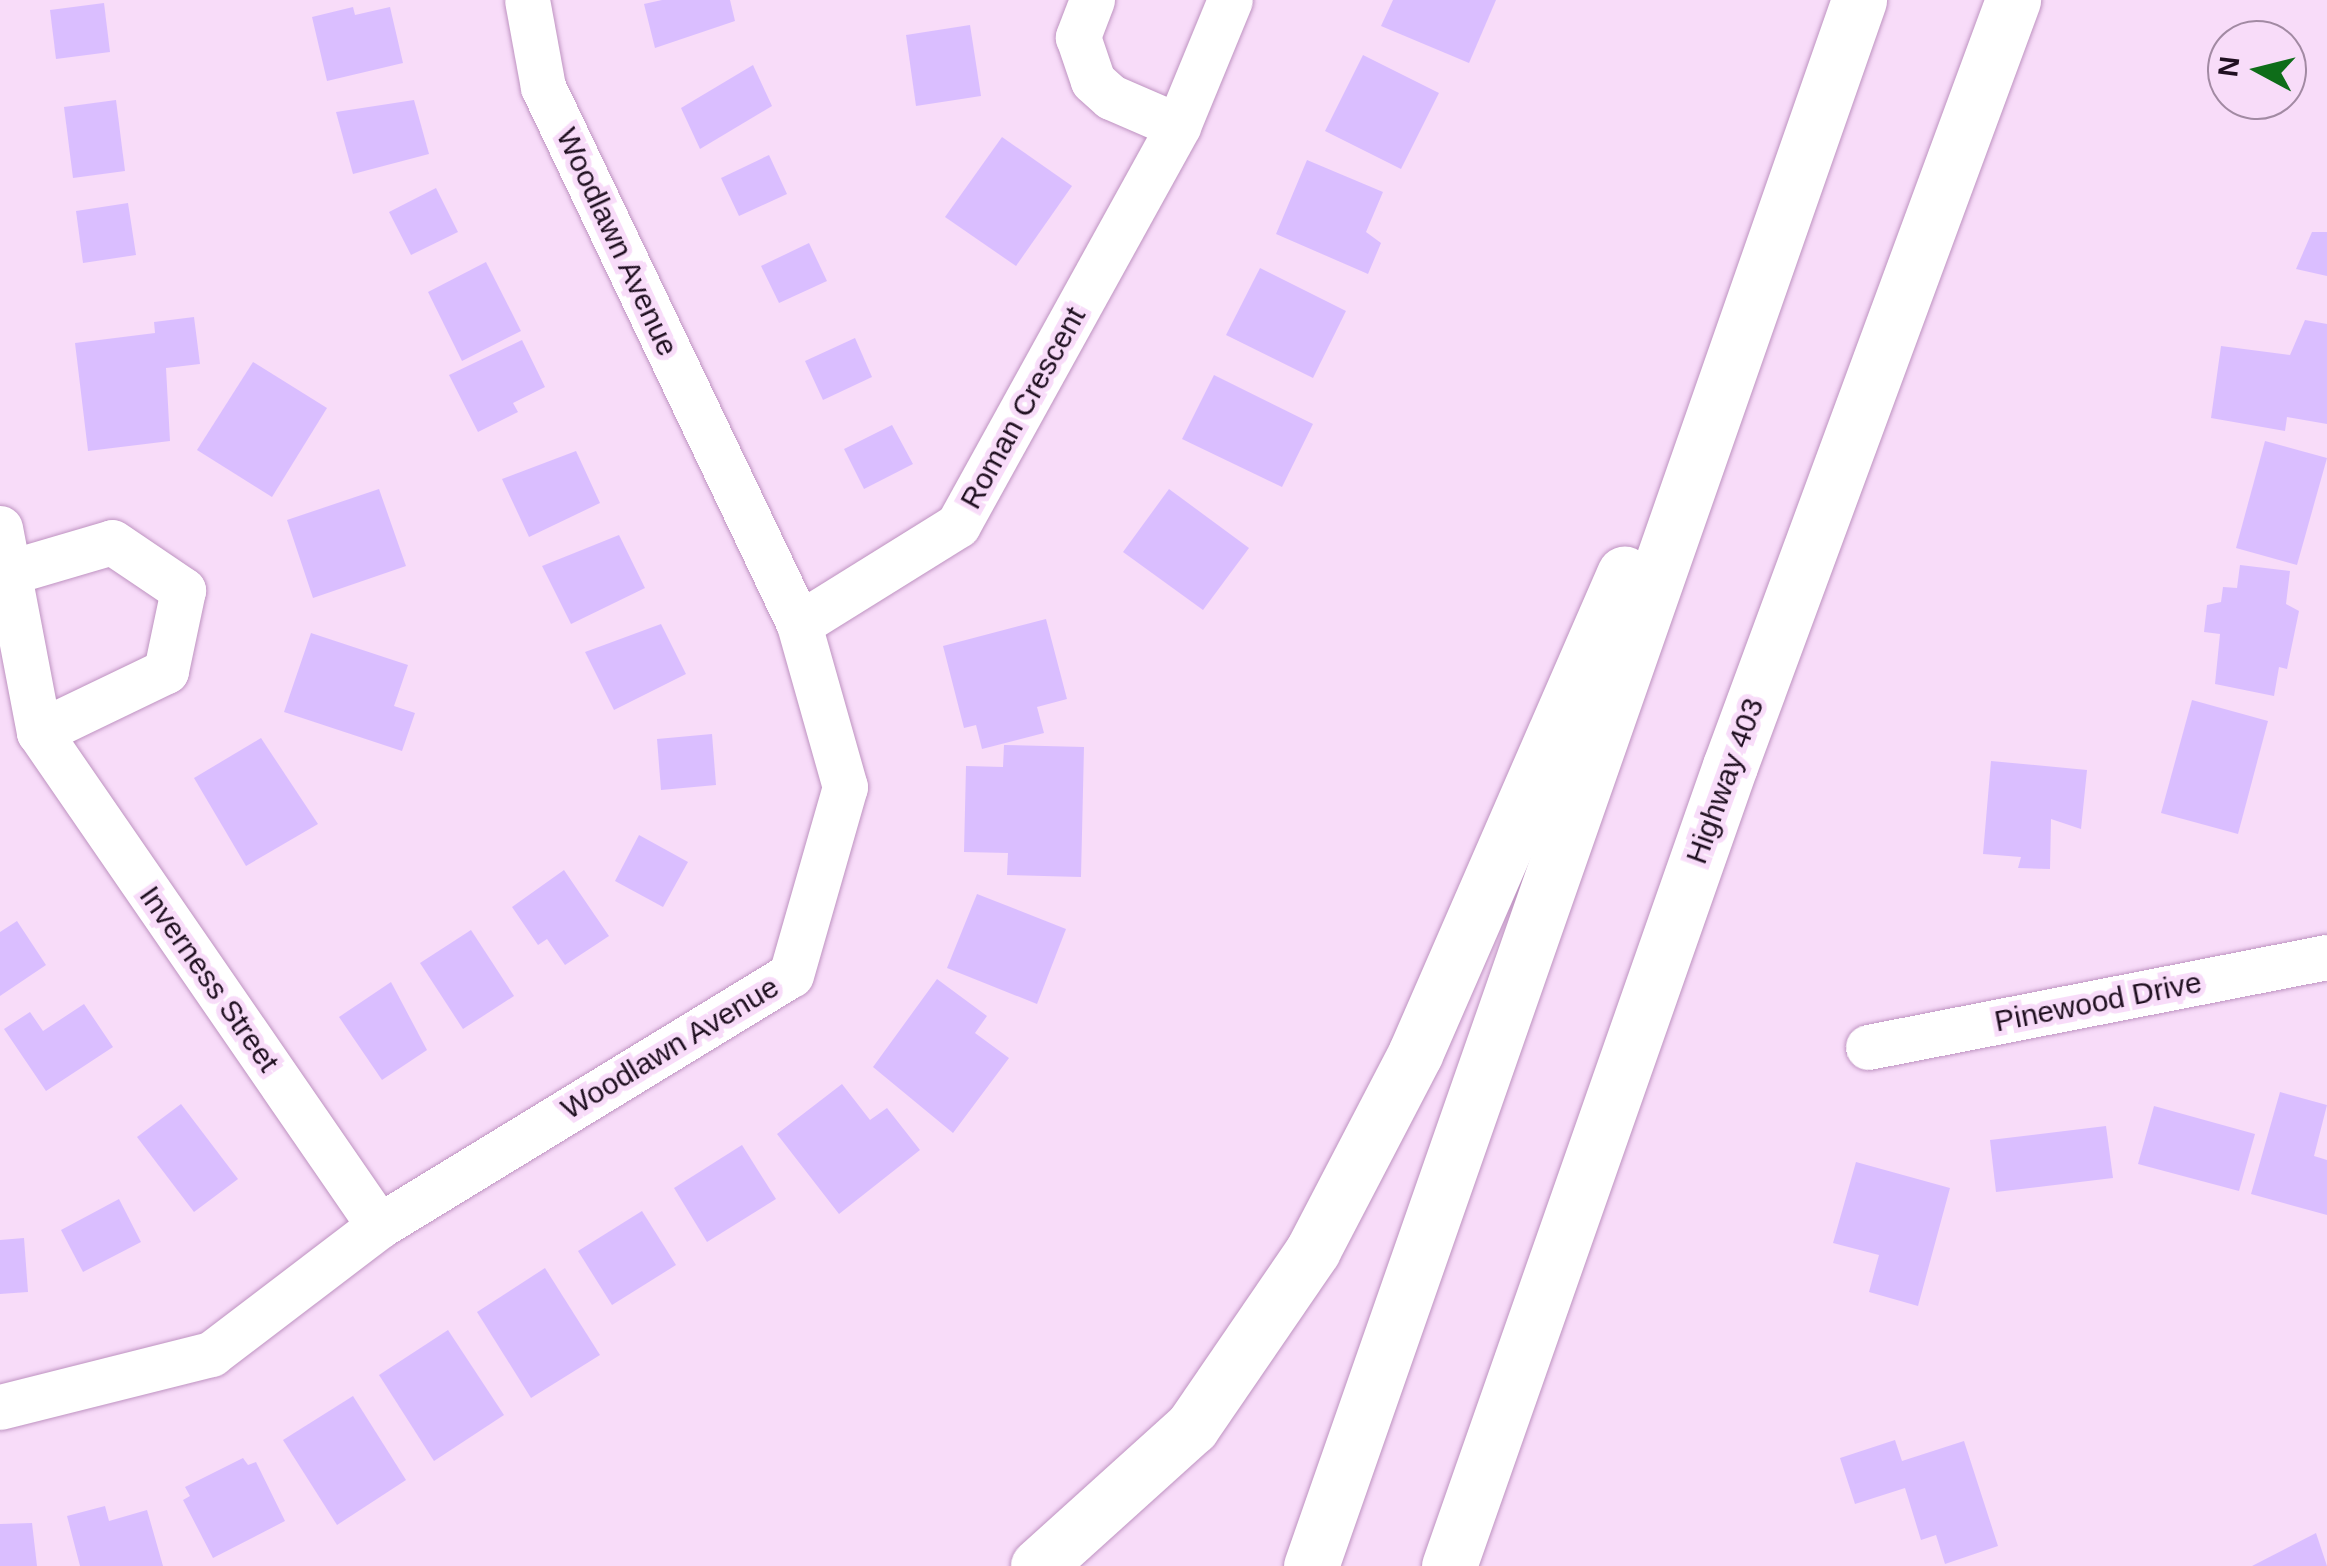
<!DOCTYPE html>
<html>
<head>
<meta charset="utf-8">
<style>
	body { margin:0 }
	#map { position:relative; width:2327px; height:1566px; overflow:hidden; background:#f8dcf9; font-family:Arial,sans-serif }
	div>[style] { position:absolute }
	.building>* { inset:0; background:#dabeff }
	.roads { filter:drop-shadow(0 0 2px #be93c1) drop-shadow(0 0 2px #be93c1) }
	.minor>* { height:45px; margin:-22.5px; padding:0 22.5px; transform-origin:22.5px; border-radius:22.5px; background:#fff }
	.highway>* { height:55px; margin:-27.5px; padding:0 27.5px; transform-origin:27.5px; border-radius:27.5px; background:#fff }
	span { translate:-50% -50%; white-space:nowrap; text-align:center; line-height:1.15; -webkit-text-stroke:10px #f8dcf9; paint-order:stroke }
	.street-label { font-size:30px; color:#201021 }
	.north { position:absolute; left:2207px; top:20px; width:100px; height:100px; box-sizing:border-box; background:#f8dcf9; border:2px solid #a28aa3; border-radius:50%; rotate:277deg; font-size:28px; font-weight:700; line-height:40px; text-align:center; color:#201021 }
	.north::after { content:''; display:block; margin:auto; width:35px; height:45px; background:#0e6d19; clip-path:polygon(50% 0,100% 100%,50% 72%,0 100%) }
</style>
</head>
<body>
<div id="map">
	<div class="building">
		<div style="clip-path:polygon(662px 0,730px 0,735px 21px,655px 48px,644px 4px)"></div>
		<div style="clip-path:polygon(1393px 0,1496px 0,1469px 63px,1381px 26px)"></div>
		<div style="clip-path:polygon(104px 3px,110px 52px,56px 59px,50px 10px)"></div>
		<div style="clip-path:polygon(353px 7px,355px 15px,390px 7px,403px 63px,327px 81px,312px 17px)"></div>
		<div style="clip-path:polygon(970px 25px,981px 96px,916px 106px,906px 35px)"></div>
		<div style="clip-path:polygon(1363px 55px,1439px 93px,1401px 169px,1325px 131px)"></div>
		<div style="clip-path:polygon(753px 65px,772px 106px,700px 149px,681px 108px)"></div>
		<div style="clip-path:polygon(116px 100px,125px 171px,73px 178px,64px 107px)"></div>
		<div style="clip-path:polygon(414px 100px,429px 154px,353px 174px,336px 112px)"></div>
		<div style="clip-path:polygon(1002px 137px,1072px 186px,1016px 266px,945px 217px)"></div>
		<div style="clip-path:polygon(769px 155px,787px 194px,739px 216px,721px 178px)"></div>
		<div style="clip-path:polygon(1307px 160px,1383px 192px,1366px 232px,1381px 243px,1368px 274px,1276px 234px)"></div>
		<div style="clip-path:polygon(436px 188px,458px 232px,411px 255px,389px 212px)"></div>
		<div style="clip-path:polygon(128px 203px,136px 255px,83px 263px,76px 211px)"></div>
		<div style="clip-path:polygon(2312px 232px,2327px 232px,2327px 276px,2296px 269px)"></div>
		<div style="clip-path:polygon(809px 243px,827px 281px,779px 303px,761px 266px)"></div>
		<div style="clip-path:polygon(486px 262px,521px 331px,462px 361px,428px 292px)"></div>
		<div style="clip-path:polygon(1260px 268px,1346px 311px,1313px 378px,1226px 335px)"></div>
		<div style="clip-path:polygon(194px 317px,200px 364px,166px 368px,170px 441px,88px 451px,75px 343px,155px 333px,154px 322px)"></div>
		<div style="clip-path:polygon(2305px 320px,2327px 324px,2327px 424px,2287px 417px,2285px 431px,2211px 418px,2221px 346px,2290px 355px)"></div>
		<div style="clip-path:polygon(855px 338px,872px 377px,823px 400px,805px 361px)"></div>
		<div style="clip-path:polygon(522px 340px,545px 387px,513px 403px,518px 412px,478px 432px,449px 375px)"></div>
		<div style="clip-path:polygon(253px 362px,327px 408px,272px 497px,197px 450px)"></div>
		<div style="clip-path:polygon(1214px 375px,1313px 424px,1282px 487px,1182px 439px)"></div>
		<div style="clip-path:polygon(892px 425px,913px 464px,864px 489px,844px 449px)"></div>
		<div style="clip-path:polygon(2265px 441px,2327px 458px,2297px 565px,2236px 548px)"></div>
		<div style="clip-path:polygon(576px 451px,600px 503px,529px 537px,502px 479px)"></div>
		<div style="clip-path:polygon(379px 489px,406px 566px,313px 598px,287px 520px)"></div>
		<div style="clip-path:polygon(1169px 489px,1249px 548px,1203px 610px,1123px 552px)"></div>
		<div style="clip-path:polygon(619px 535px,645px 588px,571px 624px,542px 566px)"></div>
		<div style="clip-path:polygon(2240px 565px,2290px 571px,2286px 604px,2299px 611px,2287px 669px,2279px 667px,2274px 696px,2215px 684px,2220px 634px,2204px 632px,2207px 605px,2221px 602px,2223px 587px,2237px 588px)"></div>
		<div style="clip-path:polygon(1046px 619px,1067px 699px,1037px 707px,1044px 733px,982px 749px,976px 725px,964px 728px,943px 646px)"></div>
		<div style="clip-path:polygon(661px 624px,686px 674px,614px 710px,585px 652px)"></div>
		<div style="clip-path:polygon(311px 633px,408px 665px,394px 706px,415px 713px,402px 751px,284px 712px)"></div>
		<div style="clip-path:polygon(2192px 700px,2268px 721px,2238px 834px,2161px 813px)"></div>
		<div style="clip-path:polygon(712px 734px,716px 785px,661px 790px,657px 739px)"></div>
		<div style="clip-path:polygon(261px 738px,318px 824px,246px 866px,194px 778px)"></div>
		<div style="clip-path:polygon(1004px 745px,1084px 747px,1081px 877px,1007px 875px,1008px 853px,964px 852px,966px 766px,1003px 767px)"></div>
		<div style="clip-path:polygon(1991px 761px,2087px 770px,2081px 829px,2051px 819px,2050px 869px,2018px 868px,2021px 857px,1983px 854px)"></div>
		<div style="clip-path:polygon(639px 835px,688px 862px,663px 907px,615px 881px)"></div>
		<div style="clip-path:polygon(564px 870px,609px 936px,565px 965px,547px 939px,538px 945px,512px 907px)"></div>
		<div style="clip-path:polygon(977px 894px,1066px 929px,1037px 1004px,947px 968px)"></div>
		<div style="clip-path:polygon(17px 921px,46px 965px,0 996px,0 932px)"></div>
		<div style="clip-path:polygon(471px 930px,514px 996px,463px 1029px,420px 963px)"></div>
		<div style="clip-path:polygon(937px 979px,987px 1016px,975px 1033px,1009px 1058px,953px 1133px,873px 1067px)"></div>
		<div style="clip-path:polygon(391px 982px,427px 1050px,382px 1080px,339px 1017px)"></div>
		<div style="clip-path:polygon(84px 1004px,113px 1047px,46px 1091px,4px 1029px,30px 1012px,43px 1031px)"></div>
		<div style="clip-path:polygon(842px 1084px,870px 1120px,887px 1108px,920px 1150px,839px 1214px,777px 1134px)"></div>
		<div style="clip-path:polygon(2280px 1092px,2327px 1105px,2314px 1156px,2327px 1160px,2327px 1215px,2251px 1194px)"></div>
		<div style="clip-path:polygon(181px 1104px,238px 1179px,194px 1212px,137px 1137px)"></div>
		<div style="clip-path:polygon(2154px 1106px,2255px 1134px,2239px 1191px,2138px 1164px)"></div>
		<div style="clip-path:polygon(2106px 1126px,2113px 1178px,1996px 1192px,1990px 1140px)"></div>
		<div style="clip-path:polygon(742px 1145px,776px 1199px,707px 1242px,674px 1188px)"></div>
		<div style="clip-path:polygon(1856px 1162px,1950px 1188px,1918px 1306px,1869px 1292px,1879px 1255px,1833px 1243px)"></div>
		<div style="clip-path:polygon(119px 1199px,141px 1242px,83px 1272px,61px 1230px)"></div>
		<div style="clip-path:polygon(642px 1211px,676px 1265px,612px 1305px,578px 1251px)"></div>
		<div style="clip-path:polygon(24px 1238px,28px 1292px,0 1294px,0 1240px)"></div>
		<div style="clip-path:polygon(545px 1268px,600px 1355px,531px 1398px,477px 1312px)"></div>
		<div style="clip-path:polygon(448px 1330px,504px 1415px,434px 1461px,379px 1375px)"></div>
		<div style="clip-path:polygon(353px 1396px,406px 1480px,337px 1525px,283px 1440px)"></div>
		<div style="clip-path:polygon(1895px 1440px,1902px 1461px,1964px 1441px,1998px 1546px,1945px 1564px,1936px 1535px,1921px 1540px,1905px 1488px,1855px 1504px,1840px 1458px)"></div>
		<div style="clip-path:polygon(243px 1458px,248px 1465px,256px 1462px,285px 1521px,213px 1558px,183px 1500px,190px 1496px,185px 1487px)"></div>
		<div style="clip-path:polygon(105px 1506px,109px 1521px,147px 1510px,163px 1566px,80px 1566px,67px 1516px)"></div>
		<div style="clip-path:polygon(32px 1523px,37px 1566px,0 1566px,0 1524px)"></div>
		<div style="clip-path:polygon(2316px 1533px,2327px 1566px,2252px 1566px)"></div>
	</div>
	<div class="roads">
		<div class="minor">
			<div style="left:1092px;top:0;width:40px;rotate:111deg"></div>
			<div style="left:1078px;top:37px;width:46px;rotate:71.2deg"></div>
			<div style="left:1093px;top:81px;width:24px;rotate:42deg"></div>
			<div style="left:1111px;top:97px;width:73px;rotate:23.4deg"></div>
			<div style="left:0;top:528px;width:208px;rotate:79.2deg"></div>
			<div style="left:39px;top:732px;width:600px;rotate:55.46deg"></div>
			<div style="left:7px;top:573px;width:109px;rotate:-16.4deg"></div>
			<div style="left:112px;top:542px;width:86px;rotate:34.1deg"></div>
			<div style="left:183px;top:590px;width:83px;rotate:101.9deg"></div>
			<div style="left:166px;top:671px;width:141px;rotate:154.3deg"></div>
			<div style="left:799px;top:624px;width:187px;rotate:-31.9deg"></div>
			<div style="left:958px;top:525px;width:456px;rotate:-61.1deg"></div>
			<div style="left:1178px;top:126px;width:136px;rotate:-67.6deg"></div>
			<div style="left:1868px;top:1047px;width:468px;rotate:-11.1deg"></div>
			<div style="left:0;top:1407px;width:218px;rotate:-14.1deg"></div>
			<div style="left:211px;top:1354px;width:211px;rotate:-37.3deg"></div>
			<div style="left:379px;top:1226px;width:482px;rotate:-31.4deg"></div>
			<div style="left:791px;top:975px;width:196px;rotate:-74deg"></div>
			<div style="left:845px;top:787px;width:169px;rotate:-105.8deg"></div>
			<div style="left:799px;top:624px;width:595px;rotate:-115.49deg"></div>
			<div style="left:543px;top:87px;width:88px;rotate:-100.4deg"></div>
		</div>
		<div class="highway">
			<div style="left:1038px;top:1566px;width:207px;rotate:-42.1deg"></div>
			<div style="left:1192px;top:1427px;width:214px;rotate:-55.6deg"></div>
			<div style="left:1313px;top:1250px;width:221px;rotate:-62.5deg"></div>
			<div style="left:1415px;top:1054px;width:524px;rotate:-66.47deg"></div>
			<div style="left:1311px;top:1566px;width:1659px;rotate:-70.71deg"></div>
			<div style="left:1449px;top:1566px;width:848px;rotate:-70.65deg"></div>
			<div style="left:1730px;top:766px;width:817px;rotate:-69.72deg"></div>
		</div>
	</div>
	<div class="street-label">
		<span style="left:617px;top:242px;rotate:65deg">Woodlawn Avenue</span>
		<span style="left:1023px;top:408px;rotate:-61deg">Roman Crescent</span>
		<span style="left:1725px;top:781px;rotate:-70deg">Highway 403</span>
		<span style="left:209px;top:979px;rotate:55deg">Inverness Street</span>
		<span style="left:2098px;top:1002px;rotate:-11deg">Pinewood Drive</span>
		<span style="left:670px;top:1048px;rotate:-31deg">Woodlawn Avenue</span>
	</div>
	<div class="north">N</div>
</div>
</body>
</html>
